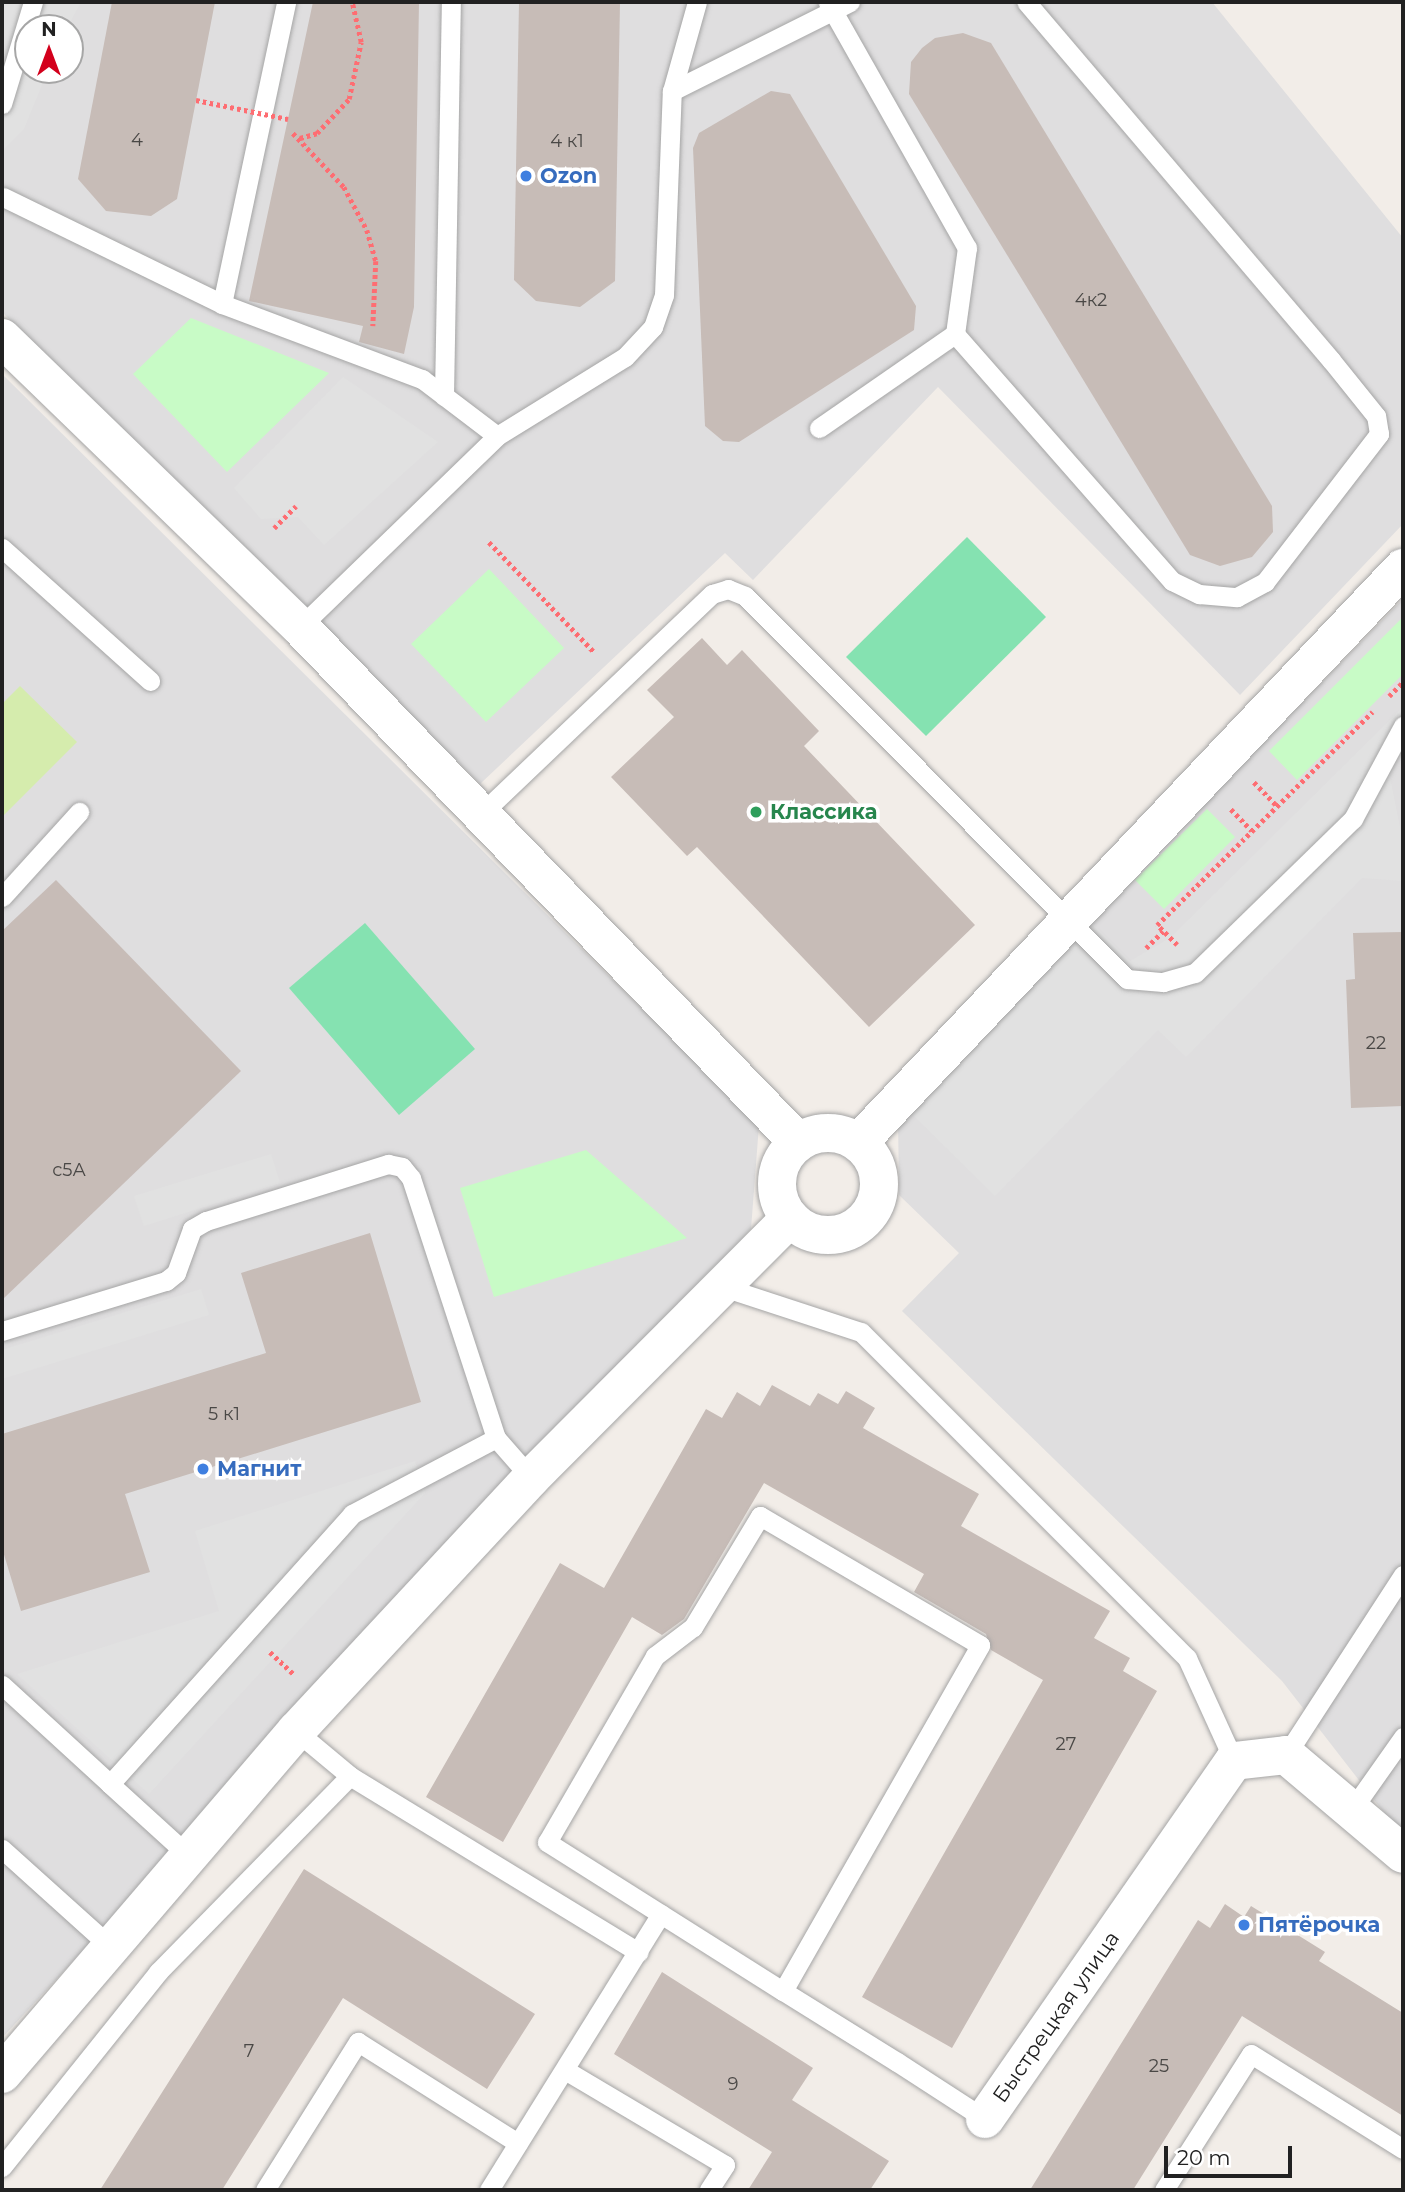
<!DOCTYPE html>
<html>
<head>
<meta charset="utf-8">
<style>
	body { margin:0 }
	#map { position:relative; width:1405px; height:2192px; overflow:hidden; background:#f2ede8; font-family:Montserrat,sans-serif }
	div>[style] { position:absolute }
	.residential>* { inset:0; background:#dfdedf }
	.grass>* { inset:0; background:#d5ecad }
	.park>* { inset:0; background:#c8fbc6 }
	.pitch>* { inset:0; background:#85e2b1 }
	.parking>* { inset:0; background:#e1e1e1 }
	.building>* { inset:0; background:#c7bcb7 }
	.path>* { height:4.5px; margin-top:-2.25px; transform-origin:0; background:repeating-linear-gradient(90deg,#fe6d72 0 3.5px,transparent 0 7px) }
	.roads { filter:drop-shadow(0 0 2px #a5a5a5) drop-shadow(0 0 2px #a5a5a5) }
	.service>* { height:19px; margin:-9.5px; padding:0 9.5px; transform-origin:9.5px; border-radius:9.5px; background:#fff }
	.minor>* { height:38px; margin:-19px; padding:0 19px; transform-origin:19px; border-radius:19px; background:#fff }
	.minor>.ring { margin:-19px; padding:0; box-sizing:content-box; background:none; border:38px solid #fff; border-radius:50% }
	.path-bridge>* { height:4.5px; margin-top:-2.25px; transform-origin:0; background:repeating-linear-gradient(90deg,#fe6d72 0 3.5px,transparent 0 7px) }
	.dots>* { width:19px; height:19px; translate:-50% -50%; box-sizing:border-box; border:4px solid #fff; border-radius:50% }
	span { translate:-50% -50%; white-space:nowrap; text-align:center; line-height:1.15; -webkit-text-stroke:7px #fff; paint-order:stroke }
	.number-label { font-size:18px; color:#4a4846 }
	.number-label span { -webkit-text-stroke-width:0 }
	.shop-label { font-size:21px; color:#366cbe; font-weight:700 }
	.left { translate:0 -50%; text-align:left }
	.leisure-label { font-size:21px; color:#27864d; font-weight:700 }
	.street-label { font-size:21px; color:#212121 }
	.frame { position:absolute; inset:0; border:4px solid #212121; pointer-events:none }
	.north { position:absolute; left:14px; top:14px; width:70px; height:70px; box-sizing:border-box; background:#fff; border:2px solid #a6a6a6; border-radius:50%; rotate:0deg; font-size:19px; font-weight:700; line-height:28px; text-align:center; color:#212121 }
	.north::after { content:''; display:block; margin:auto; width:24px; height:32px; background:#d3001c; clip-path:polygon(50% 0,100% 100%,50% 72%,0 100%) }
	.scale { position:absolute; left:1164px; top:2146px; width:128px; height:32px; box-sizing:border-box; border:4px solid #212121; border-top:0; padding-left:9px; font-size:21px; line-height:24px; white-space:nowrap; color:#212121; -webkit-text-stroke:5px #fff; paint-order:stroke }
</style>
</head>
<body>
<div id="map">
	<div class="residential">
		<div style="clip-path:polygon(evenodd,2px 2px,1212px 2px,1403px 238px,1403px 524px,1240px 695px,938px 387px,753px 580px,725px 553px,480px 784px,2px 312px,2px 2px,28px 28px,70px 28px,70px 70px,28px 70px,28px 28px)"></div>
		<div style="clip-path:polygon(2px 374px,759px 1125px,751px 1229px,2px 2038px)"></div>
		<div style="clip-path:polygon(1403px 599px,1403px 1837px,1282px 1681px,902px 1311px,959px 1253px,899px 1195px,898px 1117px)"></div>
	</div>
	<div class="grass">
		<div style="clip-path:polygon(20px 686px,77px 742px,2px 817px,2px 704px)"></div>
	</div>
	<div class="park">
		<div style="clip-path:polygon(191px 318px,329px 373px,227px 472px,133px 374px)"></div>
		<div style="clip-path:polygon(489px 569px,564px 648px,486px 722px,411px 644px)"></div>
		<div style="clip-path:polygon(1403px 617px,1403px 674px,1297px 780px,1269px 751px)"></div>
		<div style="clip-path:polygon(1207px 809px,1235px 837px,1164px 909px,1135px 880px)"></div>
		<div style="clip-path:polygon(586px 1150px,687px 1238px,494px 1297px,460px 1188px)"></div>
	</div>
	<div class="pitch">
		<div style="clip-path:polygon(967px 537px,1046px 617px,926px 736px,846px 657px)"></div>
		<div style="clip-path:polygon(365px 923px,475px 1049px,399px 1115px,289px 988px)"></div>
	</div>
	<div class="parking">
		<div style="clip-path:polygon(2px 2px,81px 2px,67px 28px,28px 28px,28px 70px,48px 70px,24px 129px,2px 151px)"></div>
		<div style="clip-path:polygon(343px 377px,438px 442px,324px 545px,298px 517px,261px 519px,234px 488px)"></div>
		<div style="clip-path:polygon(1403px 707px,1403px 752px,1388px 767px,1403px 842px,1403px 881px,1362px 878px,1186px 1057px,1158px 1030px,995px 1196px,908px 1110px,1092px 923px,1130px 961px,1170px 938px)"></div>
		<div style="clip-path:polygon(271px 1154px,280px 1183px,144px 1226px,134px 1196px)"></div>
		<div style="clip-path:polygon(201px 1289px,209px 1315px,2px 1379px,2px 1350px)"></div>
		<div style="clip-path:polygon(415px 1461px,425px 1493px,149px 1794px,17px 1674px,219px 1611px,195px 1531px)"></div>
	</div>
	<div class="building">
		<div style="clip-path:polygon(112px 2px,215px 2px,177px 199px,151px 216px,106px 211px,78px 179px)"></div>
		<div style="clip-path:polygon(313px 2px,419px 2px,414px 307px,404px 354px,359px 342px,363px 326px,249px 301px)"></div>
		<div style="clip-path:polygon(519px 2px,620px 2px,615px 281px,580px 307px,536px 301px,514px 280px)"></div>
		<div style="clip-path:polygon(963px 33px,991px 43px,1272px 506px,1273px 532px,1252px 557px,1220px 566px,1190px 555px,909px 94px,911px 62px,922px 48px,935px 38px)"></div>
		<div style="clip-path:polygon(771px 91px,790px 94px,916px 306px,914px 330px,739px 442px,723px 441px,705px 426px,693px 148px,699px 133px)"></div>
		<div style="clip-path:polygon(702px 638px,727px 665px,742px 650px,819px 731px,804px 746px,975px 925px,869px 1027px,697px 847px,687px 856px,611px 777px,674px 717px,647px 690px)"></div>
		<div style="clip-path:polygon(56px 880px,241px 1071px,2px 1300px,2px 931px)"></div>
		<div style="clip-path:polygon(1403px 932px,1403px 1106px,1351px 1108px,1346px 980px,1355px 979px,1353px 933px)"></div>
		<div style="clip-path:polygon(370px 1233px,421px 1402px,125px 1494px,150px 1572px,21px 1611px,2px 1548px,2px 1434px,266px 1353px,241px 1273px)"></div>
		<div style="clip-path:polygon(772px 1385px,810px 1406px,818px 1393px,838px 1404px,846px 1391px,875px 1408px,863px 1428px,979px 1494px,961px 1526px,1110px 1611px,1094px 1638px,1130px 1658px,1123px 1671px,1157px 1691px,952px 2048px,862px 1997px,1043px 1680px,991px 1650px,986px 1634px,914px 1592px,924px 1574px,764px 1483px,684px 1619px,662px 1635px,632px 1617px,503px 1842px,426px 1797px,560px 1563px,604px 1588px,706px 1409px,722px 1418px,737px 1392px,760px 1406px)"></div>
		<div style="clip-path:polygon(304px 1869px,535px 2014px,487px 2089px,343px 1998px,222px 2190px,100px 2190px)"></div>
		<div style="clip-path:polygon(1225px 1904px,1244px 1917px,1251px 1906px,1325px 1952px,1319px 1961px,1403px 2013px,1403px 2116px,1242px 2016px,1133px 2190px,1030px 2190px,1198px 1920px,1210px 1928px)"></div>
		<div style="clip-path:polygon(662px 1972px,813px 2068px,792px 2100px,889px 2161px,870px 2190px,748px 2190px,772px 2152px,614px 2054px)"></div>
	</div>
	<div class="path">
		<div style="left:293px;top:133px;width:74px;rotate:46.6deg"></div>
		<div style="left:344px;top:187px;width:49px;rotate:61.9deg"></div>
		<div style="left:367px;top:230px;width:32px;rotate:74deg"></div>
		<div style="left:376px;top:261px;width:65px;rotate:92.6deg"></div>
		<div style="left:300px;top:138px;width:18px;rotate:-16deg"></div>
		<div style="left:317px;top:133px;width:47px;rotate:-46.7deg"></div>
		<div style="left:349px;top:99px;width:58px;rotate:-78.1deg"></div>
		<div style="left:361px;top:42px;width:41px;rotate:-102.7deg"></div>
		<div style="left:274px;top:528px;width:31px;rotate:-45deg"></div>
		<div style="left:489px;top:542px;width:152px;rotate:46.3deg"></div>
		<div style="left:1389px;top:696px;width:20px;rotate:-45deg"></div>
		<div style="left:1254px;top:782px;width:33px;rotate:46deg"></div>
		<div style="left:1231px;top:809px;width:30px;rotate:46deg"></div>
		<div style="left:1177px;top:945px;width:28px;rotate:-135deg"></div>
		<div style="left:1157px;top:925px;width:303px;rotate:-44.7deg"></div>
		<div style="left:1146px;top:948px;width:24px;rotate:-45deg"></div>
		<div style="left:270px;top:1652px;width:33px;rotate:43deg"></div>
	</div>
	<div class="roads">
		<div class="service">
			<div style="left:672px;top:91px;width:199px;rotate:-26.6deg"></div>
			<div style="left:2px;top:104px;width:107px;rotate:-73.1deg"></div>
			<div style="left:3px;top:197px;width:244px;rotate:26deg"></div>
			<div style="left:222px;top:304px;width:214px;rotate:20.6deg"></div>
			<div style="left:422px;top:379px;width:94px;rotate:37.2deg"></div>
			<div style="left:222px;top:304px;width:309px;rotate:-78deg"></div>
			<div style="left:955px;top:334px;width:329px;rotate:48.7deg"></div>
			<div style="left:1172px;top:581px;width:30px;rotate:26deg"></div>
			<div style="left:1199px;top:594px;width:38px;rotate:5deg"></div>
			<div style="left:1237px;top:597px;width:32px;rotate:-28deg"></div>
			<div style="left:1265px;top:582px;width:187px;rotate:-52.4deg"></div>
			<div style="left:1379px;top:434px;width:18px;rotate:-99deg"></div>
			<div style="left:1376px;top:416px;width:72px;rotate:-128.8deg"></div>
			<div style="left:1331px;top:360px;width:470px;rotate:-130.4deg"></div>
			<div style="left:444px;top:396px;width:394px;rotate:-89deg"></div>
			<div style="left:819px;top:428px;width:165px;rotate:-34.7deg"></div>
			<div style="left:955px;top:334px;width:87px;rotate:-82.1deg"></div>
			<div style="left:967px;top:248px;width:283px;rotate:-119.5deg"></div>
			<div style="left:2px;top:548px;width:199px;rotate:41.9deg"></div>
			<div style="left:300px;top:627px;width:274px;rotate:-44.1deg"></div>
			<div style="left:497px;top:436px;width:150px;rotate:-31.7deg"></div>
			<div style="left:625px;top:357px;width:41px;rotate:-47deg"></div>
			<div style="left:653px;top:327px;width:34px;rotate:-71deg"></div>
			<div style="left:664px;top:295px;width:204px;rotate:-87.8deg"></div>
			<div style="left:672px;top:91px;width:92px;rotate:-74.3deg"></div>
			<div style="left:482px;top:813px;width:318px;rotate:-43.6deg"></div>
			<div style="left:712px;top:594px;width:17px;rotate:-17deg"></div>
			<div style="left:728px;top:589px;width:18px;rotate:22deg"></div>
			<div style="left:745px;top:596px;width:541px;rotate:45.07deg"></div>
			<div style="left:1127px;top:979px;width:36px;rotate:5deg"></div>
			<div style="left:1163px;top:982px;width:33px;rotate:-16deg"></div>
			<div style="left:1195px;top:973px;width:221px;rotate:-44.3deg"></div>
			<div style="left:1353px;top:819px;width:106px;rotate:-61.7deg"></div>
			<div style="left:2px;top:897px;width:115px;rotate:-47.8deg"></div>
			<div style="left:720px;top:1286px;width:148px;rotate:18.1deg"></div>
			<div style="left:861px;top:1332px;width:461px;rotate:45deg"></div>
			<div style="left:1187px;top:1658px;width:113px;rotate:65.5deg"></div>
			<div style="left:2px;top:1331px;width:171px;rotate:-17deg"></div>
			<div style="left:166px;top:1281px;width:13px;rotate:-39deg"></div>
			<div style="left:176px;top:1273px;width:47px;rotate:-70deg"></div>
			<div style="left:192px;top:1229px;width:16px;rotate:-30deg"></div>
			<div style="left:206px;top:1221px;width:191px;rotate:-17.4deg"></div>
			<div style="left:388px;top:1164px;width:14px;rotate:12deg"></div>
			<div style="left:402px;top:1167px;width:14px;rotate:51deg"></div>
			<div style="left:411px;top:1178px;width:274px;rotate:71.9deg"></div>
			<div style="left:496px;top:1438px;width:53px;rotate:48.8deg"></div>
			<div style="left:2px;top:1685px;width:147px;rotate:42.5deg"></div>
			<div style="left:296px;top:1731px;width:70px;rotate:39.8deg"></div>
			<div style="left:350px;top:1776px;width:338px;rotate:31.4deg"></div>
			<div style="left:1286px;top:1755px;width:215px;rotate:-57deg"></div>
			<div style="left:1353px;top:1808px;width:87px;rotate:-54.8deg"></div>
			<div style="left:2px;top:1849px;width:147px;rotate:42deg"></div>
			<div style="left:189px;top:1856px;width:107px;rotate:-137.7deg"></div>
			<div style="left:110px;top:1784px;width:363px;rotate:-48.1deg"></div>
			<div style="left:352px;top:1514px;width:163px;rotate:-27.8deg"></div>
			<div style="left:783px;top:1991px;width:398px;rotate:-60.3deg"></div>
			<div style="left:980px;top:1645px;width:255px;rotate:-149.6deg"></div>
			<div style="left:760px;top:1516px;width:130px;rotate:121.1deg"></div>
			<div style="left:693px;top:1627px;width:48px;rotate:142.7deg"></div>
			<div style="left:655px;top:1656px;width:215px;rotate:120.1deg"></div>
			<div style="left:547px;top:1842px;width:279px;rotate:32.3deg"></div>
			<div style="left:783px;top:1991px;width:134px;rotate:31.9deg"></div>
			<div style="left:897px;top:2062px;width:105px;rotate:32.9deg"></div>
			<div style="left:565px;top:2070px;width:186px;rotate:30.7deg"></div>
			<div style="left:725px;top:2165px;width:30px;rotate:123deg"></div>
			<div style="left:2px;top:2167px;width:250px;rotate:-51.3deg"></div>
			<div style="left:158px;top:1972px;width:274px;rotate:-45.6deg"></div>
			<div style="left:265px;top:2190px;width:175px;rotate:-57.9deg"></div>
			<div style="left:358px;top:2042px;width:189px;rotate:32.3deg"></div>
			<div style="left:489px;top:2190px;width:325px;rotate:-58.1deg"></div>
			<div style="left:1164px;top:2190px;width:161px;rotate:-57.4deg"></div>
			<div style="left:1251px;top:2054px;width:179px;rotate:32deg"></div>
		</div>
		<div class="minor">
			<div style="left:2px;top:338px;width:415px;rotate:44.1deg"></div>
			<div style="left:300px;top:627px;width:716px;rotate:45.96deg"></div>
			<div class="ring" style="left:777px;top:1133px;width:64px;height:64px"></div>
			<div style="left:859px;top:1142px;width:791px;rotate:-46.54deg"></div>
			<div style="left:2px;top:2074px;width:452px;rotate:-49.4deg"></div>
			<div style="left:296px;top:1731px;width:345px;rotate:-47.1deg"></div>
			<div style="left:531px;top:1478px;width:367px;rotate:-45.1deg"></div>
			<div style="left:985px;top:2119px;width:436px;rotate:-55.2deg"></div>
			<div style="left:1234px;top:1761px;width:52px;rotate:-6.6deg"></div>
			<div style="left:1286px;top:1755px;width:153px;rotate:40.2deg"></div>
		</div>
	</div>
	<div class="path-bridge">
		<div style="left:196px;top:100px;width:94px;rotate:11.7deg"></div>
	</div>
	<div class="dots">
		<div style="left:526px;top:176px;background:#3f7fe0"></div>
		<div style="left:756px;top:812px;background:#2e9e5b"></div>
		<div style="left:203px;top:1469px;background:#3f7fe0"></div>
		<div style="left:1244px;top:1925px;background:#3f7fe0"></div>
	</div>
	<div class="number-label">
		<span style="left:137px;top:140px">4</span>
		<span style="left:567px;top:141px">4 к1</span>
		<span style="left:1091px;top:300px">4к2</span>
		<span style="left:1376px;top:1043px">22</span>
		<span style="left:69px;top:1170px">с5А</span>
		<span style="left:224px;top:1414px">5 к1</span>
		<span style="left:1066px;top:1744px">27</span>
		<span style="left:249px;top:2051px">7</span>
		<span style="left:1159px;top:2066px">25</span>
		<span style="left:733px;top:2084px">9</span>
	</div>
	<div class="shop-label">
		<span class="left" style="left:540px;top:176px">Ozon</span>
		<span class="left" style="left:217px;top:1469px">Магнит</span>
		<span class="left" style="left:1258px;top:1925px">Пятёрочка</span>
	</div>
	<div class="leisure-label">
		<span class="left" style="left:770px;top:812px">Классика</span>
	</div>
	<div class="street-label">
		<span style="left:1056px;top:2017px;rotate:-55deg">Быстрецкая улица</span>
	</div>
	<div class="frame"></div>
	<div class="north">N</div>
	<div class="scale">20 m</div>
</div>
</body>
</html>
